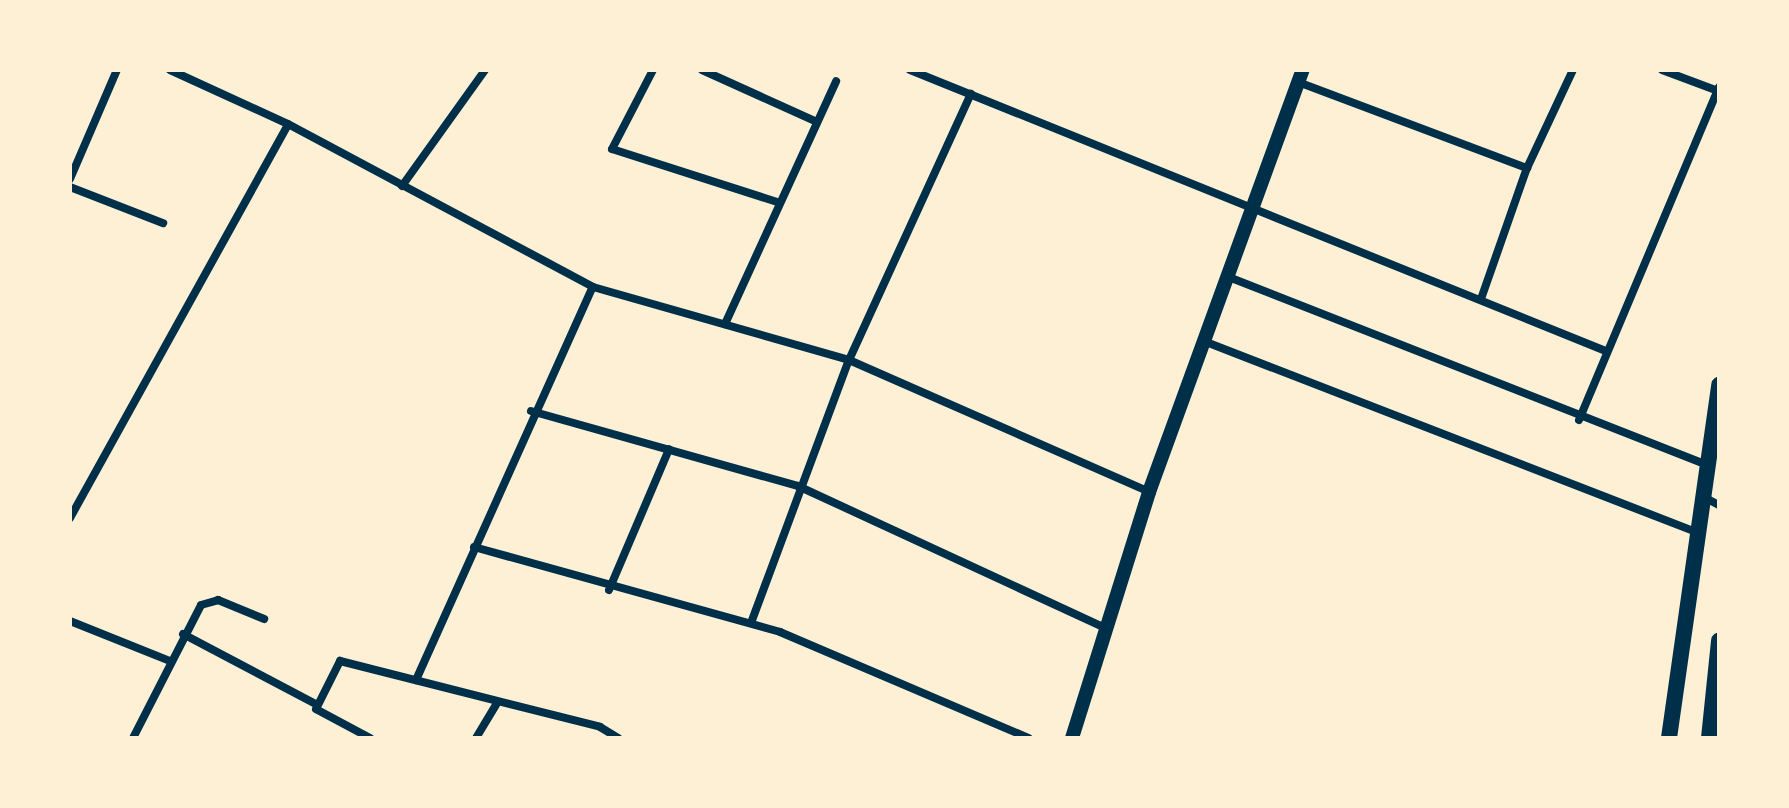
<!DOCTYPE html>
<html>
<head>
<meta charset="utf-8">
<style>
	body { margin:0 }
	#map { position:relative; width:1789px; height:808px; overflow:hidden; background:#fdf0d5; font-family:"PT Sans",sans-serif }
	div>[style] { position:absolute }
	.minor>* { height:8px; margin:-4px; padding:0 4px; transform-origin:4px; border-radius:4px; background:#003049 }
	.tertiary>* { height:14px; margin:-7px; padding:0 7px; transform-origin:7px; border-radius:7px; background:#003049 }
	.secondary>* { height:16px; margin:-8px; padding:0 8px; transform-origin:8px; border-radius:8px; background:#003049 }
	span { translate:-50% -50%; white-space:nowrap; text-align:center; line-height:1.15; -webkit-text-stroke:6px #fdf0d5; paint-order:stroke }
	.frame { position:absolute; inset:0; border:72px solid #fdf0d5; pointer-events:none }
</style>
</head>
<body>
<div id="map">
	<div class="minor">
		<div style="left:170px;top:70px;width:130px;rotate:24.6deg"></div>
		<div style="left:288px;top:124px;width:346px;rotate:28.1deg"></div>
		<div style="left:593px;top:287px;width:266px;rotate:15.9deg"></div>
		<div style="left:849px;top:360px;width:328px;rotate:23.7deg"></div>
		<div style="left:653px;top:70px;width:89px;rotate:117.4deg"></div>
		<div style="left:612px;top:149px;width:176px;rotate:17.8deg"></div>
		<div style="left:702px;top:70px;width:126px;rotate:24.3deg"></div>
		<div style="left:910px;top:70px;width:751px;rotate:21.99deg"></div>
		<div style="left:1662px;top:70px;width:60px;rotate:20.6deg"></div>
		<div style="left:1298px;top:82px;width:245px;rotate:20.6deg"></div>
		<div style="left:70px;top:179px;width:119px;rotate:-66.7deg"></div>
		<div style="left:402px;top:186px;width:143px;rotate:-54.4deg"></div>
		<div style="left:70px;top:187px;width:100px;rotate:21.2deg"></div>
		<div style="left:1226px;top:276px;width:515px;rotate:21.43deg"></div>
		<div style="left:1481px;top:299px;width:139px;rotate:-70.7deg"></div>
		<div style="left:1527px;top:168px;width:108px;rotate:-64.9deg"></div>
		<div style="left:725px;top:324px;width:267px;rotate:-65.4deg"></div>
		<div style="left:1206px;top:342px;width:526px;rotate:21.19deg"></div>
		<div style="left:531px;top:411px;width:277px;rotate:15.7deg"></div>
		<div style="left:798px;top:486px;width:340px;rotate:24.8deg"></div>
		<div style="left:1579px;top:420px;width:361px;rotate:-67.2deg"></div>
		<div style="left:1702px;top:496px;width:19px;rotate:28deg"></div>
		<div style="left:70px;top:518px;width:450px;rotate:-61deg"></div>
		<div style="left:474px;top:547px;width:318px;rotate:15.5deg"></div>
		<div style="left:780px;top:632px;width:270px;rotate:23.1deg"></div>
		<div style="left:609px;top:590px;width:153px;rotate:-66.9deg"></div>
		<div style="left:70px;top:621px;width:108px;rotate:21.8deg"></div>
		<div style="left:751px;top:623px;width:281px;rotate:-69.6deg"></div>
		<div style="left:849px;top:360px;width:293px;rotate:-65.4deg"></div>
		<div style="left:183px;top:634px;width:150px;rotate:27.8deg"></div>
		<div style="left:416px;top:680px;width:431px;rotate:-65.8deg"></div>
		<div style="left:133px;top:738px;width:149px;rotate:-62.9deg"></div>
		<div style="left:201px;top:605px;width:18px;rotate:-16deg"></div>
		<div style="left:218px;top:600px;width:50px;rotate:22.4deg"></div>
		<div style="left:370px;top:738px;width:61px;rotate:-151.8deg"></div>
		<div style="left:316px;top:709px;width:54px;rotate:-63.4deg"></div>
		<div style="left:340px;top:661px;width:268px;rotate:14.2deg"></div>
		<div style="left:600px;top:727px;width:21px;rotate:31deg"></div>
		<div style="left:476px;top:738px;width:39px;rotate:-59deg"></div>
	</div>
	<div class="tertiary">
		<div style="left:1072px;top:738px;width:258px;rotate:-72.6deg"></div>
		<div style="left:1149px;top:492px;width:449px;rotate:-70deg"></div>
	</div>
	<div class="secondary">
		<div style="left:1669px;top:738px;width:357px;rotate:-81.9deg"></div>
		<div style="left:1709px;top:738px;width:98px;rotate:-84.1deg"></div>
	</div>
	<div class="frame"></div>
</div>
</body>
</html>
